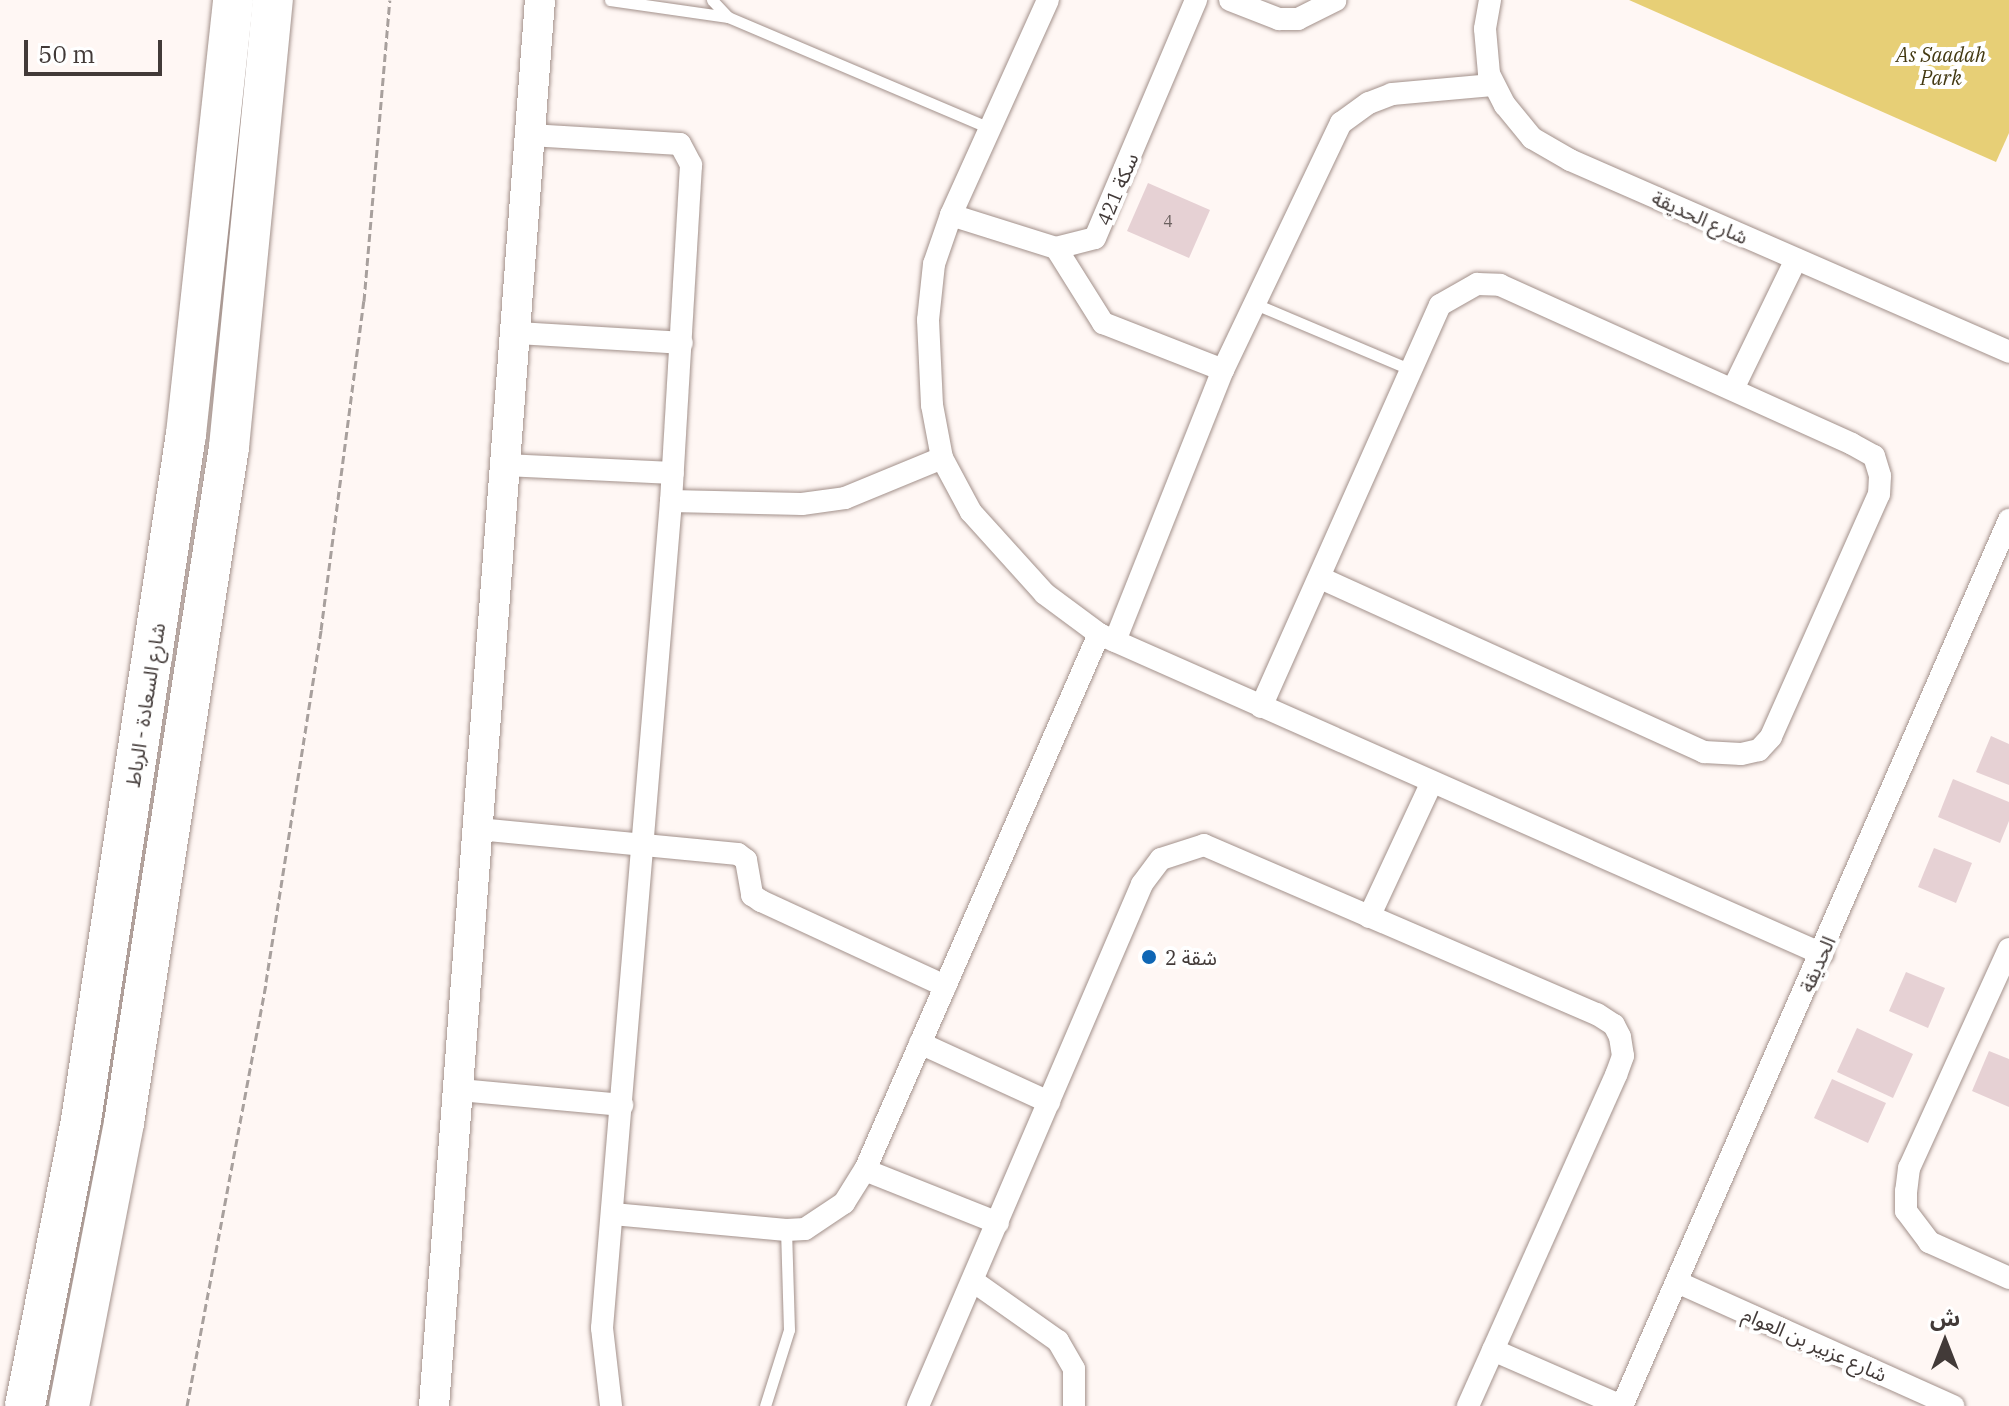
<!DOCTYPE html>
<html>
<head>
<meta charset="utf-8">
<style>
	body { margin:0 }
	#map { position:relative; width:2009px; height:1406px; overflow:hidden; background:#fff7f4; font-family:"IBM Plex Serif","Noto Sans Arabic",serif }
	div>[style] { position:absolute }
	.green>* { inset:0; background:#e7cf76 }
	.building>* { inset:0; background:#e6d1d4 }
	.path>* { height:3px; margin-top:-1.5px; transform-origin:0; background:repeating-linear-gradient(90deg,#a8a09d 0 8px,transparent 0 12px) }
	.roads { filter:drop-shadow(0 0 2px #a3918b) drop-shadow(0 0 2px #a3918b) }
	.lane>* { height:11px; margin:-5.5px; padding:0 5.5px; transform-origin:5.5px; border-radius:5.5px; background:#fff }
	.street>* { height:22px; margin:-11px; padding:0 11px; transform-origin:11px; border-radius:11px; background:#fff }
	.secondary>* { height:30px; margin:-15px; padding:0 15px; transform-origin:15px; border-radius:15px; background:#fff }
	.highway>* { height:40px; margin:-20px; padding:0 20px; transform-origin:20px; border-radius:20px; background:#fff }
	.dots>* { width:22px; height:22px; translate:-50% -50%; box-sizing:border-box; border:4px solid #fff; border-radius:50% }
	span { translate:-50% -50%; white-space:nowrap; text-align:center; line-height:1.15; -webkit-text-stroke:8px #fff; paint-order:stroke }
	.number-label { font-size:16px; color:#6b605f }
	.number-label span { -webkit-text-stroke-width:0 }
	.park-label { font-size:20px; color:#433912; font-style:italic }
	.street-label { font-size:20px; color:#423a38 }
	.poi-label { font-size:20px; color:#423a38 }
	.left { translate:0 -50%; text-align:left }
	.north { position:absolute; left:1905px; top:1302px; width:80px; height:80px; -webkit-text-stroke:6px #fff; paint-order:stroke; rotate:0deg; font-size:22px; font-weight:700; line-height:32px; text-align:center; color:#423a38 }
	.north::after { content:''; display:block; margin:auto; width:28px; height:36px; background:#423a38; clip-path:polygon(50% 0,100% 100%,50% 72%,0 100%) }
	.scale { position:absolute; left:24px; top:40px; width:138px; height:36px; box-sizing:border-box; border:4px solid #423a38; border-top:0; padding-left:10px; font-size:24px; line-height:28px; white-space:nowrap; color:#423a38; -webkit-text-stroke:6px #fff; paint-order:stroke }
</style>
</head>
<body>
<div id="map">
	<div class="green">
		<div style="clip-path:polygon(1629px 0,2009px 0,2009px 133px,1996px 162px)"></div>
	</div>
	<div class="building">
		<div style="clip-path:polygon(1148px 183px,1210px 210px,1189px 258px,1127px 231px)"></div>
		<div style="clip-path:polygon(1991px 736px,2009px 744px,2009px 785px,1976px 772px)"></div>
		<div style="clip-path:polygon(1953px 779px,2009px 802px,2009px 821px,2000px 843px,1938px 817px)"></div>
		<div style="clip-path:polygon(1934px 848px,1972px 863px,1956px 903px,1918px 887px)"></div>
		<div style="clip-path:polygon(1906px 972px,1945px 988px,1928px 1028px,1889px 1011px)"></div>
		<div style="clip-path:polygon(1857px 1028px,1913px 1054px,1893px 1098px,1837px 1072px)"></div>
		<div style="clip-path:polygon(1989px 1051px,2009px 1059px,2009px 1107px,1972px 1091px)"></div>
		<div style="clip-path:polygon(1832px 1079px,1886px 1103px,1868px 1143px,1814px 1118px)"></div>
	</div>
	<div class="path">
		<div style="left:187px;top:1406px;width:431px;rotate:-79.4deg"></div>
		<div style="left:266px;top:982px;width:356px;rotate:-81.1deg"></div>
		<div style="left:321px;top:630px;width:332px;rotate:-82.6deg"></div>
		<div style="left:364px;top:301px;width:302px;rotate:-85.1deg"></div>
	</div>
	<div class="roads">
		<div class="lane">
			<div style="left:610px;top:0;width:119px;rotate:8.2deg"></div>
			<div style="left:728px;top:17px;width:285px;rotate:23deg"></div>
			<div style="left:712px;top:0;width:23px;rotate:47deg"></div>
			<div style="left:1253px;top:303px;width:175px;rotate:22.9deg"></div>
			<div style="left:765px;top:1406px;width:80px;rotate:-72.5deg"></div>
			<div style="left:789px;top:1330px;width:100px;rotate:-91.7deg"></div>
		</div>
		<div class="street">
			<div style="left:1048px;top:0;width:236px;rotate:114.3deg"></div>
			<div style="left:951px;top:215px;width:52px;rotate:109.1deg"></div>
			<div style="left:934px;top:264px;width:56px;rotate:96.1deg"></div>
			<div style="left:928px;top:320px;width:85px;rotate:87.3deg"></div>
			<div style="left:932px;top:405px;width:54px;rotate:79.3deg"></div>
			<div style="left:942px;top:458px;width:61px;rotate:61.8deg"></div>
			<div style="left:971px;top:512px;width:110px;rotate:47.9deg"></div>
			<div style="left:1045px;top:594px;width:67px;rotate:36.5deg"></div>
			<div style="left:1099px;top:634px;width:791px;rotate:23.87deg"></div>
			<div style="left:1230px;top:0;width:53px;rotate:21.2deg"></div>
			<div style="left:1279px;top:19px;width:19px"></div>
			<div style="left:1298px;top:19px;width:42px;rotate:-26.6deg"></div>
			<div style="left:1490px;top:0;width:29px;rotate:100deg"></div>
			<div style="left:1485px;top:29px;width:45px;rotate:84.9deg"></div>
			<div style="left:1489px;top:74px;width:35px;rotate:63deg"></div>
			<div style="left:1505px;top:105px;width:43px;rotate:50.7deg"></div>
			<div style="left:1532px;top:138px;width:44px;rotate:30.1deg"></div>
			<div style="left:1570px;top:160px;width:479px;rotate:23.6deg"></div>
			<div style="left:530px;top:135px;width:150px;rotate:3.4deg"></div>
			<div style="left:680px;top:144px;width:24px;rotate:62deg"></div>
			<div style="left:691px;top:165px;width:337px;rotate:93.4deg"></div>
			<div style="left:671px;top:501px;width:830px;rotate:94.77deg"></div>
			<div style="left:602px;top:1328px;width:79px;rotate:83.4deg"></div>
			<div style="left:951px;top:215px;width:110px;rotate:17.4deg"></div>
			<div style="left:1056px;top:248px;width:40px;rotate:-14.4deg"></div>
			<div style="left:1095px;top:238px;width:259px;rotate:-67deg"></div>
			<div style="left:1056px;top:248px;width:89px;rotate:57.9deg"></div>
			<div style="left:1103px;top:323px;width:129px;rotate:21.4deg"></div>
			<div style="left:516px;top:333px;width:166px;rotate:3.4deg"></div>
			<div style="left:1733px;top:389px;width:144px;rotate:-64.1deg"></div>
			<div style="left:505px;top:465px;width:168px;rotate:2.7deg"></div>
			<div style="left:671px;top:501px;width:131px;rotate:1.3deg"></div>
			<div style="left:802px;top:504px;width:43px;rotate:-7.9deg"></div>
			<div style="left:845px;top:498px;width:105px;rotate:-22.4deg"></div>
			<div style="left:1115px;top:641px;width:292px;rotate:-68.3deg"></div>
			<div style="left:1223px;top:370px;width:274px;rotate:-64.5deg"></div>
			<div style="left:1341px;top:123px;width:34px;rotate:-36deg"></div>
			<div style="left:1369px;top:103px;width:25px;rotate:-21deg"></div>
			<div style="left:1392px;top:94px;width:101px;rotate:-5.1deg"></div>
			<div style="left:1261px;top:707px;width:440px;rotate:-66deg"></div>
			<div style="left:1440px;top:305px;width:43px;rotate:-29.6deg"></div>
			<div style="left:1477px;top:284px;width:23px;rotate:2deg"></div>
			<div style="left:1500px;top:285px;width:386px;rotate:24.3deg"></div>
			<div style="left:1852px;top:444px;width:25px;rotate:29deg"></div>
			<div style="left:1874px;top:456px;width:21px;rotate:73deg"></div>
			<div style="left:1880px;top:476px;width:18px;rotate:93deg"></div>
			<div style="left:1879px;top:494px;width:266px;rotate:114deg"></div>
			<div style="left:1771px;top:737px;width:18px;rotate:133deg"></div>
			<div style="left:1759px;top:750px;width:18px;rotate:167deg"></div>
			<div style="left:1741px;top:754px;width:37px;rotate:-177deg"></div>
			<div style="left:1704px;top:752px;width:421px;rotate:-155.6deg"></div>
			<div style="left:478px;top:829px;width:261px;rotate:5.5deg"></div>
			<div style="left:738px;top:854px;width:10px;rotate:37deg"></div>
			<div style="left:746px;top:860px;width:36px;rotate:80deg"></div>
			<div style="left:752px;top:895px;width:11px;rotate:34deg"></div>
			<div style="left:761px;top:901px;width:203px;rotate:24.8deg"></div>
			<div style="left:1369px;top:917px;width:149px;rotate:-65deg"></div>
			<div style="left:2009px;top:949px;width:241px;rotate:114.5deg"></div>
			<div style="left:1909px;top:1168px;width:23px;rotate:97deg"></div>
			<div style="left:1906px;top:1191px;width:20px;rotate:90deg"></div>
			<div style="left:1906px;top:1211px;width:39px;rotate:53deg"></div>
			<div style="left:1929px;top:1242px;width:88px;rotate:24.2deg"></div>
			<div style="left:920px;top:1043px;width:142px;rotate:24.6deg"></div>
			<div style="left:460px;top:1090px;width:163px;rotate:5.3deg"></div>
			<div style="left:865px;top:1170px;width:143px;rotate:21.7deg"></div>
			<div style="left:613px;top:1214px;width:174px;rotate:5.3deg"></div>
			<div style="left:786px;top:1230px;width:19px;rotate:-3deg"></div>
			<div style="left:805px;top:1229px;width:47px;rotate:-33.7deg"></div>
			<div style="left:844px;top:1203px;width:39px;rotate:-58deg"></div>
			<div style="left:865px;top:1170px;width:585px;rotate:-66.42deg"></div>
			<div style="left:973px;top:1281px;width:104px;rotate:35.2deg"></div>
			<div style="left:1058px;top:1341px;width:32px;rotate:60deg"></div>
			<div style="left:1074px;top:1369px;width:37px;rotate:90deg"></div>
			<div style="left:1677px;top:1282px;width:303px;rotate:24.2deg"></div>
			<div style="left:1493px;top:1350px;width:140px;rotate:23.6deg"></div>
			<div style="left:918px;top:1406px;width:568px;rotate:-66.77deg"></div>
			<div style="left:1142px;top:884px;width:31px;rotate:-53deg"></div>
			<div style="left:1161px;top:859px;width:45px;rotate:-18deg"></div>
			<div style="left:1204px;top:845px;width:428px;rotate:23.3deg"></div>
			<div style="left:1597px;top:1014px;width:20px;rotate:33deg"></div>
			<div style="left:1614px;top:1025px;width:13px;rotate:63deg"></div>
			<div style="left:1620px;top:1037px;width:19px;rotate:81deg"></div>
			<div style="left:1623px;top:1056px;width:20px;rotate:110deg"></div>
			<div style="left:1616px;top:1075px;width:363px;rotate:114.1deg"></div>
			<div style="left:1622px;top:1406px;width:967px;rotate:-66.4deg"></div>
		</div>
		<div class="secondary">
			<div style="left:434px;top:1406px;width:1410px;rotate:-85.69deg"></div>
		</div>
		<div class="highway">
			<div style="left:25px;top:1406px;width:291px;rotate:-78.9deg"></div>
			<div style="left:81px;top:1120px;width:694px;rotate:-81.3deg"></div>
			<div style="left:186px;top:434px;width:437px;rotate:-83.8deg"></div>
			<div style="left:69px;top:1406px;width:288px;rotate:-79deg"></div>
			<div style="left:124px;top:1123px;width:684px;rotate:-81.17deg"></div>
			<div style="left:229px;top:447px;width:449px;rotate:-84.4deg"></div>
		</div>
	</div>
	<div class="dots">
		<div style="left:1149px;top:957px;background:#0f66b4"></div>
	</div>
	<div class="number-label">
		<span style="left:1168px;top:221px">4</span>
	</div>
	<div class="park-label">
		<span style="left:1941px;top:66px">As Saadah<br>Park</span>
	</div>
	<div class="street-label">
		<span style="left:1117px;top:189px;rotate:-67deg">سكة 421</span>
		<span style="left:1700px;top:217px;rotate:24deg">شارع الحديقة</span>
		<span style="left:145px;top:705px;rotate:-81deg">شارع السعادة - الرباط</span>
		<span style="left:1817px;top:964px;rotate:-66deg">الحديقة</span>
		<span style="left:1815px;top:1344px;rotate:24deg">شارع عزبير بن العوام</span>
	</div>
	<div class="poi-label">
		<span class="left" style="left:1165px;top:957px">شقة 2</span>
	</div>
	<div class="north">ش</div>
	<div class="scale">50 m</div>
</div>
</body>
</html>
